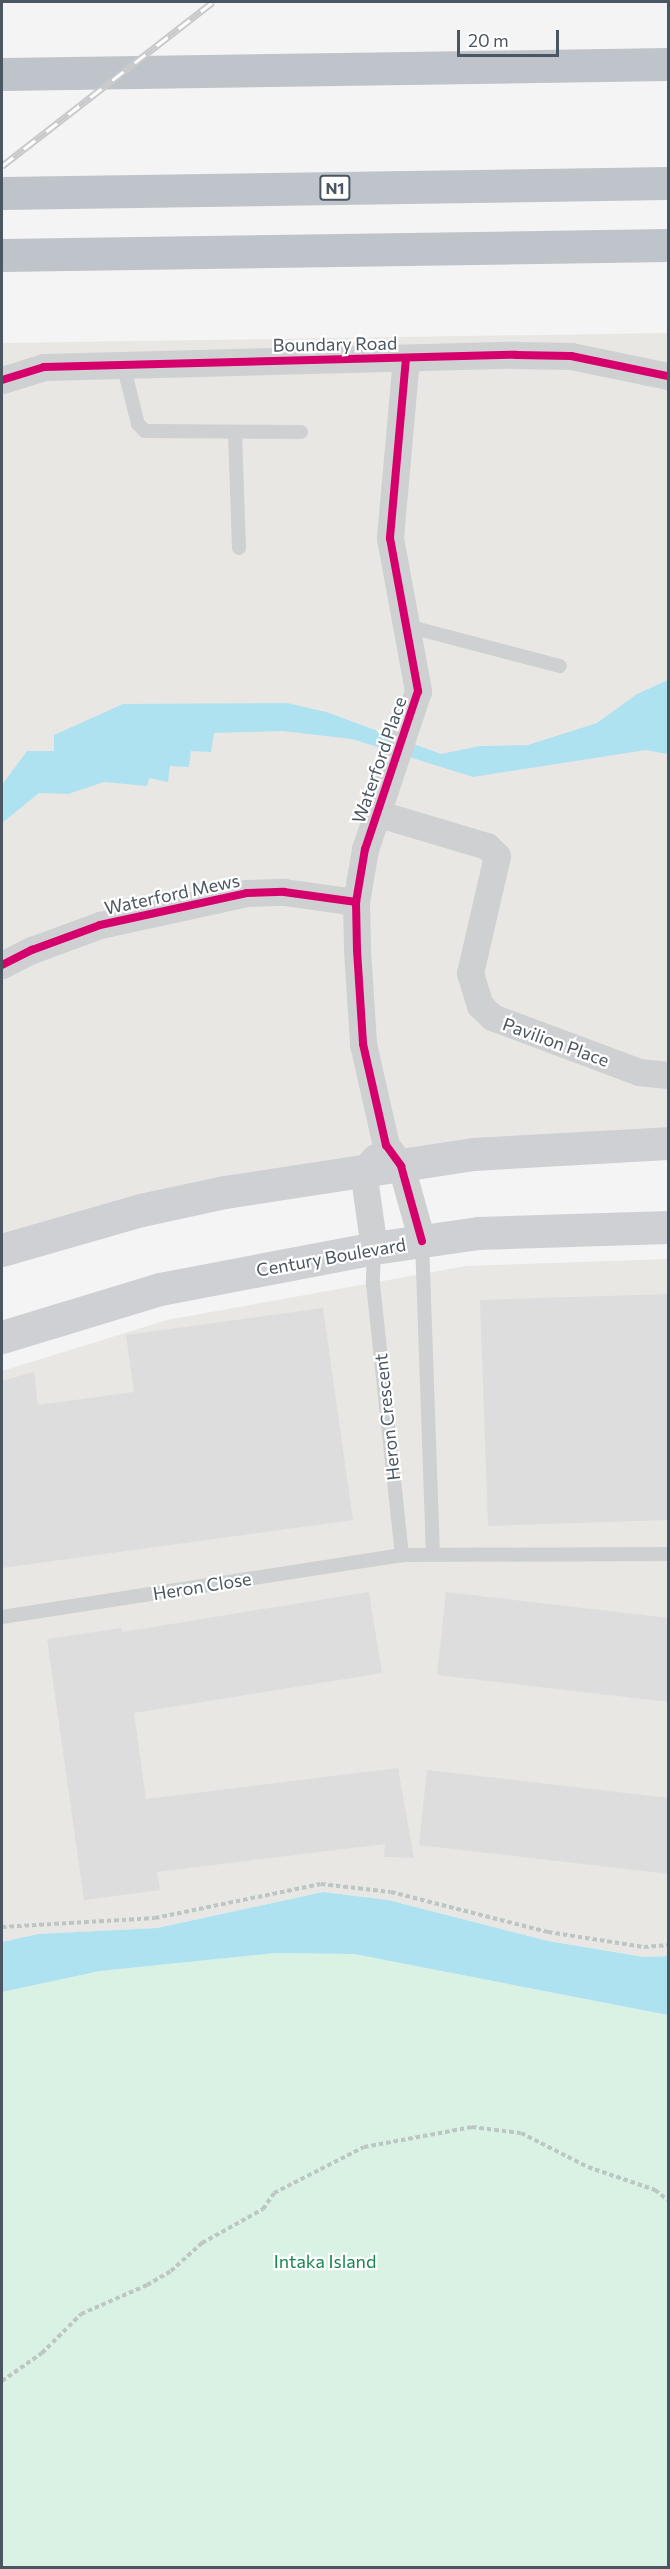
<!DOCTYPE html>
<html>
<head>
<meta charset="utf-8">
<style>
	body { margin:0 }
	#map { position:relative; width:670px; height:2569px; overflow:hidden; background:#f4f4f4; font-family:Commissioner,sans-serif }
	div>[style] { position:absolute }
	.commercial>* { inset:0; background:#e8e7e3 }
	.green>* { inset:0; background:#d9f2e3 }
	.water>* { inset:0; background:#aee2f0 }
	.building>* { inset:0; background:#ddddde }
	.path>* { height:4px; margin-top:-2px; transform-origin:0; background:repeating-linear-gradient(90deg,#bcc7c4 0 4.5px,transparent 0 7.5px) }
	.lane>* { height:14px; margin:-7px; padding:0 7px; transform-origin:7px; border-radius:7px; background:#ced0d2 }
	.street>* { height:27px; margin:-13.5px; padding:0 13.5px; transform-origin:13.5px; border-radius:13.5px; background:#ced0d2 }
	.secondary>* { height:33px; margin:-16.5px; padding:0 16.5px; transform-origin:16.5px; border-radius:16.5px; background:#ced0d4 }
	.highway>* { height:33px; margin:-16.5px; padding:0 16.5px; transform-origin:16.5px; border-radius:16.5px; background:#bec4c9 }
	.rail>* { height:7px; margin-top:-3.5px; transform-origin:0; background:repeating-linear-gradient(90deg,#fff 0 14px,#c9cacc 0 28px); box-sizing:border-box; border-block:2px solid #c9cacc }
	.cycleway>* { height:8px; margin:-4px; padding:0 4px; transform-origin:4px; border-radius:4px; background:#d6006c }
	span { translate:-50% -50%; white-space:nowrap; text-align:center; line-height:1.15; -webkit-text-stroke:4.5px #fff; paint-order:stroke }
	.shield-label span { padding:2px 4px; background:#fff; border:2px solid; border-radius:4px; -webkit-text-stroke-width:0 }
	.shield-label { font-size:16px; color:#4a5661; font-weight:700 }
	.street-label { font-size:18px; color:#4a5661 }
	.park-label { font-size:18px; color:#17864f }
	.frame { position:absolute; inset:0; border:3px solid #4a5661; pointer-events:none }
	.scale { position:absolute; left:457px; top:30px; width:102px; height:27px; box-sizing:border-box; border:3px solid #4a5661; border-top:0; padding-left:8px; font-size:18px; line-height:21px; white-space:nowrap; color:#4a5661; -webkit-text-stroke:4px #fff; paint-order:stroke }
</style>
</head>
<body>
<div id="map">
	<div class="commercial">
		<div style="clip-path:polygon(668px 333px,668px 1131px,2px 1237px,2px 343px)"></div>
		<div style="clip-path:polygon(668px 1259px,668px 1956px,644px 1957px,548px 1941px,388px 1900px,323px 1892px,157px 1928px,38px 1934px,2px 1942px,2px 1371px,167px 1320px,466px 1266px)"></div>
	</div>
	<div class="green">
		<div style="clip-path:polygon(276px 1953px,354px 1954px,668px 2015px,668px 2567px,2px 2567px,2px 1992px,100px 1971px)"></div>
	</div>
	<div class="water">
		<div style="clip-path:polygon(668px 680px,668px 754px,646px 750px,473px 777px,352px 739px,282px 731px,214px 733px,211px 752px,191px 751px,189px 767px,170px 766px,168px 782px,149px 778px,147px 786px,104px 782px,68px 794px,39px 793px,2px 823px,2px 785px,27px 751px,54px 751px,54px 735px,123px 704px,287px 703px,326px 712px,441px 754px,480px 746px,528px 745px,597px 723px,637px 694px)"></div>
		<div style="clip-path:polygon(323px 1892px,388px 1900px,548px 1941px,644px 1957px,668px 1956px,668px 2015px,354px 1954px,276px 1953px,100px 1971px,2px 1992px,2px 1942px,38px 1934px,157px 1928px)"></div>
	</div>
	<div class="building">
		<div style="clip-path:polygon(669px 1294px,669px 1520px,488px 1526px,480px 1300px)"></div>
		<div style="clip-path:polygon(323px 1308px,353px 1520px,2px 1568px,2px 1381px,34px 1372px,38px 1405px,134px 1392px,126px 1335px)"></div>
		<div style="clip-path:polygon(369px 1592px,382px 1673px,134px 1713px,146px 1799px,398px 1768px,414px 1858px,384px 1857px,385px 1844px,157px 1872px,160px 1890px,84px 1900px,47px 1639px,122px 1628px,122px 1632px)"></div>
		<div style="clip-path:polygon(446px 1592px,669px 1618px,669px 1702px,437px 1675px)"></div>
		<div style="clip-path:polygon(427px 1770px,669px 1798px,669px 1874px,419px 1845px)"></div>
	</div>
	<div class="path">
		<div style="left:2px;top:1927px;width:153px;rotate:-3.4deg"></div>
		<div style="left:155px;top:1918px;width:169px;rotate:-11.6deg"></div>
		<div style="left:321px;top:1884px;width:70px;rotate:6.5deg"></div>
		<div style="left:391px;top:1892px;width:162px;rotate:14.3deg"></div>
		<div style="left:548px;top:1932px;width:97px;rotate:8.9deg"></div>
		<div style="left:644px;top:1947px;width:24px;rotate:-5deg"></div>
		<div style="left:2px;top:2381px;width:49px;rotate:-35deg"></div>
		<div style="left:42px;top:2353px;width:55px;rotate:-45deg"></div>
		<div style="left:81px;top:2314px;width:72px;rotate:-23.7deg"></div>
		<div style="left:147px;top:2285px;width:28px;rotate:-30deg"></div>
		<div style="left:171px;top:2271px;width:42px;rotate:-42.1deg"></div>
		<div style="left:202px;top:2243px;width:70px;rotate:-29.1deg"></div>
		<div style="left:263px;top:2209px;width:19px;rotate:-55deg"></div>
		<div style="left:274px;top:2193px;width:101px;rotate:-27.1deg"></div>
		<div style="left:364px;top:2147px;width:110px;rotate:-10.5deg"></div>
		<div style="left:472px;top:2127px;width:49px;rotate:7deg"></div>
		<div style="left:521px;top:2133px;width:75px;rotate:26.9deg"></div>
		<div style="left:588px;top:2167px;width:71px;rotate:18.9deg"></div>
		<div style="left:655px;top:2190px;width:16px;rotate:38deg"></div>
	</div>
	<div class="lane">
		<div style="left:123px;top:364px;width:62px;rotate:76deg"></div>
		<div style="left:138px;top:424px;width:10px;rotate:45deg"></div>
		<div style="left:145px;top:431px;width:156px;rotate:0.4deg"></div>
		<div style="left:235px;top:433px;width:115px;rotate:88deg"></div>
		<div style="left:407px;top:626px;width:158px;rotate:14.7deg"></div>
		<div style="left:422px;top:1241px;width:314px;rotate:88deg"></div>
		<div style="left:374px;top:1248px;width:36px;rotate:92deg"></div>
		<div style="left:373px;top:1284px;width:273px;rotate:83.9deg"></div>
		<div style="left:2px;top:1617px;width:405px;rotate:-8.8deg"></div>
		<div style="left:402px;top:1555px;width:266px;rotate:-0.2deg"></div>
	</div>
	<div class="street">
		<div style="left:406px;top:358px;width:181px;rotate:95.1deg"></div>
		<div style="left:390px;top:538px;width:156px;rotate:79.6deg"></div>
		<div style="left:418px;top:691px;width:167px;rotate:108.5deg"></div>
		<div style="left:365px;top:849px;width:54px;rotate:99.6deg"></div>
		<div style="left:356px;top:902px;width:48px;rotate:88.8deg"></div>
		<div style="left:357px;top:950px;width:94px;rotate:86.3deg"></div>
		<div style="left:363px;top:1044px;width:104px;rotate:77.2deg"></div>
		<div style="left:386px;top:1145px;width:26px;rotate:54deg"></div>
		<div style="left:401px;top:1166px;width:78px;rotate:74.4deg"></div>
		<div style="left:2px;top:380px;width:44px;rotate:-17.2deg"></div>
		<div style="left:44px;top:367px;width:472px;rotate:-1.5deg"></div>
		<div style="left:516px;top:355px;width:55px;rotate:1deg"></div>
		<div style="left:571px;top:356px;width:99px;rotate:11.7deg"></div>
		<div style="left:376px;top:813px;width:116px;rotate:16.6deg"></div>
		<div style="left:487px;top:846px;width:14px;rotate:45deg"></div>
		<div style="left:497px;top:856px;width:120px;rotate:103deg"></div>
		<div style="left:470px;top:973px;width:34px;rotate:73deg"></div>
		<div style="left:480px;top:1005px;width:17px;rotate:45deg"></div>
		<div style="left:492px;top:1017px;width:157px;rotate:20.5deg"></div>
		<div style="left:639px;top:1072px;width:29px;rotate:6deg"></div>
		<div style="left:2px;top:965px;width:34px;rotate:-27deg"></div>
		<div style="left:32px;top:950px;width:72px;rotate:-20.2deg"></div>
		<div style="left:100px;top:925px;width:150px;rotate:-12.3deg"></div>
		<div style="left:247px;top:893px;width:37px;rotate:-2deg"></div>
		<div style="left:284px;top:892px;width:73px;rotate:7.9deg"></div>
		<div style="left:374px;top:1248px;width:78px;rotate:-98.1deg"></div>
		<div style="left:363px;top:1171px;width:18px;rotate:-49deg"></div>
	</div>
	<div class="secondary">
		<div style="left:2px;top:1250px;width:145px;rotate:-16.1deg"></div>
		<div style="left:141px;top:1210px;width:86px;rotate:-12.1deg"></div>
		<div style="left:225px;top:1192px;width:251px;rotate:-8.7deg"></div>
		<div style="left:473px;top:1154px;width:195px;rotate:-3.2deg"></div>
		<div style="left:2px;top:1337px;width:165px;rotate:-16.9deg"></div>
		<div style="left:160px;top:1289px;width:218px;rotate:-10.8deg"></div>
		<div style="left:374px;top:1248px;width:105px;rotate:-8.2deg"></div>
		<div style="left:478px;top:1233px;width:190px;rotate:-1.8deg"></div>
	</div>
	<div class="highway">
		<div style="left:2px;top:74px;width:666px;rotate:-0.86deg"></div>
		<div style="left:2px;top:193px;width:666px;rotate:-0.86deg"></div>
		<div style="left:2px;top:255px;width:666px;rotate:-0.86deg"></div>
	</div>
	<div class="rail">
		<div style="left:2px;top:166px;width:267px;rotate:-37.9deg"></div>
	</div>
	<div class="cycleway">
		<div style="left:406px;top:358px;width:181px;rotate:95.1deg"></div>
		<div style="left:390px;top:538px;width:156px;rotate:79.6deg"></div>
		<div style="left:418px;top:691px;width:167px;rotate:108.5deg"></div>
		<div style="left:365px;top:849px;width:54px;rotate:99.6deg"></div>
		<div style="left:356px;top:902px;width:48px;rotate:88.8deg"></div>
		<div style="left:357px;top:950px;width:94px;rotate:86.3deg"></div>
		<div style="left:363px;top:1044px;width:104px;rotate:77.2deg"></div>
		<div style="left:386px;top:1145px;width:26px;rotate:54deg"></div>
		<div style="left:401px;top:1166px;width:78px;rotate:74.4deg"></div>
		<div style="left:2px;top:380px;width:44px;rotate:-17.2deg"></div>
		<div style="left:44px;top:367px;width:472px;rotate:-1.5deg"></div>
		<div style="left:516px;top:355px;width:55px;rotate:1deg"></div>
		<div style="left:571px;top:356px;width:99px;rotate:11.7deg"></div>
		<div style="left:2px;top:965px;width:34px;rotate:-27deg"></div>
		<div style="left:32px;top:950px;width:72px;rotate:-20.2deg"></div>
		<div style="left:100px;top:925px;width:150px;rotate:-12.3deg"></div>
		<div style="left:247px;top:893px;width:37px;rotate:-2deg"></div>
		<div style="left:284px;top:892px;width:73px;rotate:7.9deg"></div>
	</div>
	<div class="shield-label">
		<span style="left:335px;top:188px">N1</span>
	</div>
	<div class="street-label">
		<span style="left:335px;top:344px;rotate:-1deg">Boundary Road</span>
		<span style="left:379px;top:760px;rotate:-71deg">Waterford Place</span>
		<span style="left:172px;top:894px;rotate:-12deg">Waterford Mews</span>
		<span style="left:556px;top:1042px;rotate:20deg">Pavilion Place</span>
		<span style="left:331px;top:1257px;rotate:-10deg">Century Boulevard</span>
		<span style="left:387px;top:1417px;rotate:-96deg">Heron Crescent</span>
		<span style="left:202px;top:1586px;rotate:-9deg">Heron Close</span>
	</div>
	<div class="park-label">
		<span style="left:325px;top:2261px">Intaka Island</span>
	</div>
	<div class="frame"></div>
	<div class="scale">20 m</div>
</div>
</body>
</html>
